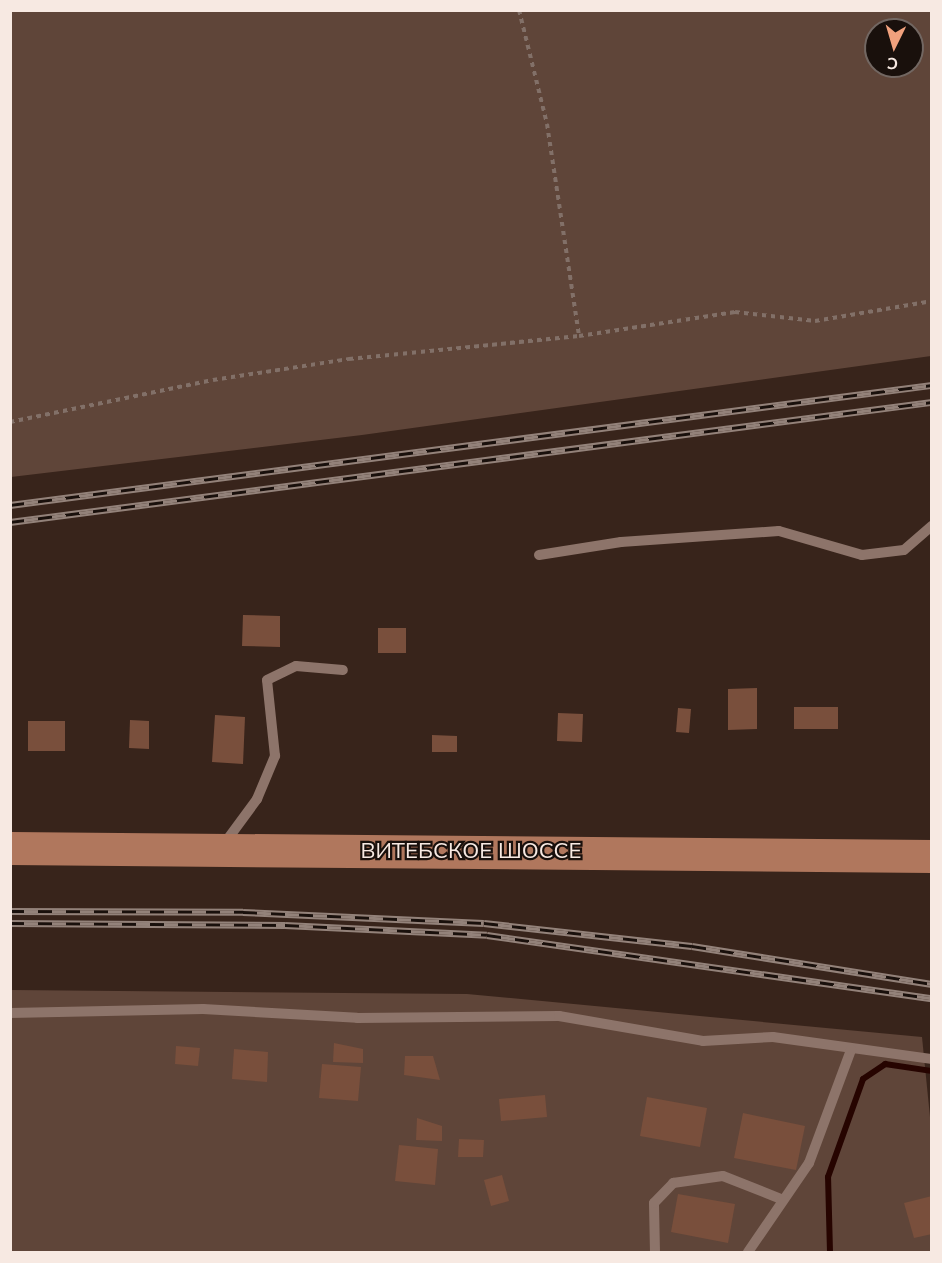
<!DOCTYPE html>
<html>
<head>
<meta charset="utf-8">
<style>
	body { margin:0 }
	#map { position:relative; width:942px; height:1263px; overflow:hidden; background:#38241b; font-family:Mulish,sans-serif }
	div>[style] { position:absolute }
	.green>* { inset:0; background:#5f4539 }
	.stream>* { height:6px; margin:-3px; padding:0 3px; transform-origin:3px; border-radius:3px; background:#260400 }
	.building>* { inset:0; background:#794f3c }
	.path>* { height:4px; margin-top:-2px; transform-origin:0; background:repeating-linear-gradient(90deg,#827068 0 4.5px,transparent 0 9px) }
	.lane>* { height:10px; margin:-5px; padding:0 5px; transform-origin:5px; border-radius:5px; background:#8d746a }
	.primary>* { height:33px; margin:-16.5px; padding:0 16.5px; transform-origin:16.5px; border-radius:16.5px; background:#b0775d }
	.rail>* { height:7px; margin-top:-3.5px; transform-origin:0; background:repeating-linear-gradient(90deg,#19100c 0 14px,#93827a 0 28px); box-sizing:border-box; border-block:2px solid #93827a }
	span { translate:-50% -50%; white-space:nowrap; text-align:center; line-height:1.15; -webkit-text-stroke:4.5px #19100c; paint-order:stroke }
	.street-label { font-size:22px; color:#f7e9e2 }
	.frame { position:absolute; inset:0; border:12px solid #f7e9e2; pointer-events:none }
	.north { position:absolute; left:864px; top:18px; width:60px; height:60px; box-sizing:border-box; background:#19100c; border:2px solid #726762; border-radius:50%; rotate:185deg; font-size:16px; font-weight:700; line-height:24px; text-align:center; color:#f7e9e2 }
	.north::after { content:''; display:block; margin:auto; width:21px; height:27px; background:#f1a17d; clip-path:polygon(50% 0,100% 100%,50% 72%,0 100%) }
</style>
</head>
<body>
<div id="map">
	<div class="green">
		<div style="clip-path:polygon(evenodd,10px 11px,931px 11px,931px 356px,362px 435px,11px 477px,10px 11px,876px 30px,912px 30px,912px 66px,876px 66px,876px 30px)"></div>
		<div style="clip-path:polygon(11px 990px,467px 994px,922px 1037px,932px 1137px,931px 1252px,11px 1252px)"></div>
	</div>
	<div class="stream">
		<div style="left:830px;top:1252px;width:75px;rotate:-91.5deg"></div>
		<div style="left:828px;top:1177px;width:104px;rotate:-70.3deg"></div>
		<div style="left:863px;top:1079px;width:27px;rotate:-34deg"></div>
		<div style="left:885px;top:1064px;width:48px;rotate:8.5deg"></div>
	</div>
	<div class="building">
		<div style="clip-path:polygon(243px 615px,280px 616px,280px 647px,242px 646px)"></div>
		<div style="clip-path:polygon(378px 628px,406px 628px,406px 653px,378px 653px)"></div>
		<div style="clip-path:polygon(757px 688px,757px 729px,728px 730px,728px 689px)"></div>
		<div style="clip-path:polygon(794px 707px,838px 707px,838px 729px,794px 729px)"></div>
		<div style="clip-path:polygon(678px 708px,691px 709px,689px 733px,676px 732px)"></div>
		<div style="clip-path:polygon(558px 713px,583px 714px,582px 742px,557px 741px)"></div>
		<div style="clip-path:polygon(215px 715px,245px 717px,243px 764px,212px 762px)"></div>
		<div style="clip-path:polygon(130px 720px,149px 721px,149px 749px,129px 748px)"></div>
		<div style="clip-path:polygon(28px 721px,65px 721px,65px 751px,28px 751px)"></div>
		<div style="clip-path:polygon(432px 735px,457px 736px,457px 752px,432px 752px)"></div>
		<div style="clip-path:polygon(334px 1043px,363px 1049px,363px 1063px,333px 1062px)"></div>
		<div style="clip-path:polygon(176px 1046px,200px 1048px,198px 1066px,175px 1064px)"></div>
		<div style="clip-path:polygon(234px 1049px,268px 1052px,267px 1082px,232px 1079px)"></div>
		<div style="clip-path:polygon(405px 1056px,433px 1056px,440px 1080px,404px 1075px)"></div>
		<div style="clip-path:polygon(322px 1064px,361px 1067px,358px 1101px,319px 1098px)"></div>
		<div style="clip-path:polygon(545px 1095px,547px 1117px,501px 1121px,499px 1099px)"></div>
		<div style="clip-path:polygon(647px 1097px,707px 1108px,700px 1147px,640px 1136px)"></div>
		<div style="clip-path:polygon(743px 1113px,805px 1126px,796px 1170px,734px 1158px)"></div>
		<div style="clip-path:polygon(417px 1118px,442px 1126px,442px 1141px,416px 1140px)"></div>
		<div style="clip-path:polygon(459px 1139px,484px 1140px,483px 1157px,458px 1157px)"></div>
		<div style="clip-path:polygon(399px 1145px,438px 1149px,435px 1185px,395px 1181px)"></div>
		<div style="clip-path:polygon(502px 1175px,509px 1201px,491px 1206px,484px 1180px)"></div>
		<div style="clip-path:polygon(678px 1194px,735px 1204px,728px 1243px,671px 1232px)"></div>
		<div style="clip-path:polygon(932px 1196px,932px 1234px,914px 1238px,904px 1203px)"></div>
	</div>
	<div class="path">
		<div style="left:519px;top:10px;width:117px;rotate:76.2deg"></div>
		<div style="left:547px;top:124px;width:214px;rotate:81.4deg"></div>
		<div style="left:10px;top:422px;width:207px;rotate:-11.7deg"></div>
		<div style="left:213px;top:380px;width:138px;rotate:-8.8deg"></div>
		<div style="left:349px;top:359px;width:231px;rotate:-5.7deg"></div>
		<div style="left:579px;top:336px;width:158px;rotate:-8.7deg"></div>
		<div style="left:735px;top:312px;width:81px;rotate:6.4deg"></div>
		<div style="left:815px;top:321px;width:119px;rotate:-9.7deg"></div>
	</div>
	<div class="lane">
		<div style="left:539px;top:555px;width:83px;rotate:-9deg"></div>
		<div style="left:621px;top:542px;width:158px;rotate:-4deg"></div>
		<div style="left:779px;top:531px;width:86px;rotate:16.1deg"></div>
		<div style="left:862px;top:555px;width:42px;rotate:-6.8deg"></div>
		<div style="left:904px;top:550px;width:37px;rotate:-41deg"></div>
		<div style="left:224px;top:844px;width:56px;rotate:-53.7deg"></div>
		<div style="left:257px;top:799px;width:47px;rotate:-67.3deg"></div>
		<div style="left:275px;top:756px;width:76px;rotate:-96deg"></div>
		<div style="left:267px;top:680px;width:32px;rotate:-26deg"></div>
		<div style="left:296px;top:666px;width:47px;rotate:4.9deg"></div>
		<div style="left:10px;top:1013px;width:193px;rotate:-1.2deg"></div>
		<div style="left:203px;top:1009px;width:154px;rotate:3.3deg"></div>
		<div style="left:357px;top:1018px;width:202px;rotate:-0.6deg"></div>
		<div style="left:559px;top:1016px;width:146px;rotate:9.8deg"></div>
		<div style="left:703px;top:1041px;width:70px;rotate:-3.3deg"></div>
		<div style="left:773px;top:1037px;width:161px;rotate:7.9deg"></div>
		<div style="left:655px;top:1252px;width:49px;rotate:-91.2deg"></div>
		<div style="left:654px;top:1203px;width:28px;rotate:-46deg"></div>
		<div style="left:673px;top:1183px;width:50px;rotate:-8deg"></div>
		<div style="left:723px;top:1176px;width:62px;rotate:21.6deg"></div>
		<div style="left:748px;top:1252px;width:108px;rotate:-55.6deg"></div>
		<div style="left:809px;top:1163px;width:121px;rotate:-69.6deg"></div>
	</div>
	<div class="primary">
		<div style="left:10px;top:848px;width:922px;rotate:0.5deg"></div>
	</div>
	<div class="rail">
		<div style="left:10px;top:505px;width:930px;rotate:-7.42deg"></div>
		<div style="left:10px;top:522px;width:930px;rotate:-7.42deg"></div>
		<div style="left:10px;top:911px;width:233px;rotate:0.2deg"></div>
		<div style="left:243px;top:912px;width:241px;rotate:2.6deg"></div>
		<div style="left:484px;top:923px;width:209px;rotate:6.3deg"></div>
		<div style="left:692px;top:946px;width:243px;rotate:9deg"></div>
		<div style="left:10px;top:923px;width:275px;rotate:0.4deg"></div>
		<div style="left:285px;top:925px;width:202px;rotate:2.8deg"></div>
		<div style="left:487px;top:935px;width:449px;rotate:8.1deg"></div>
	</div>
	<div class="street-label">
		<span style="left:471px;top:851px">ВИТЕБСКОЕ ШОССЕ</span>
	</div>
	<div class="frame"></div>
	<div class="north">С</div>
</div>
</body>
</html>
